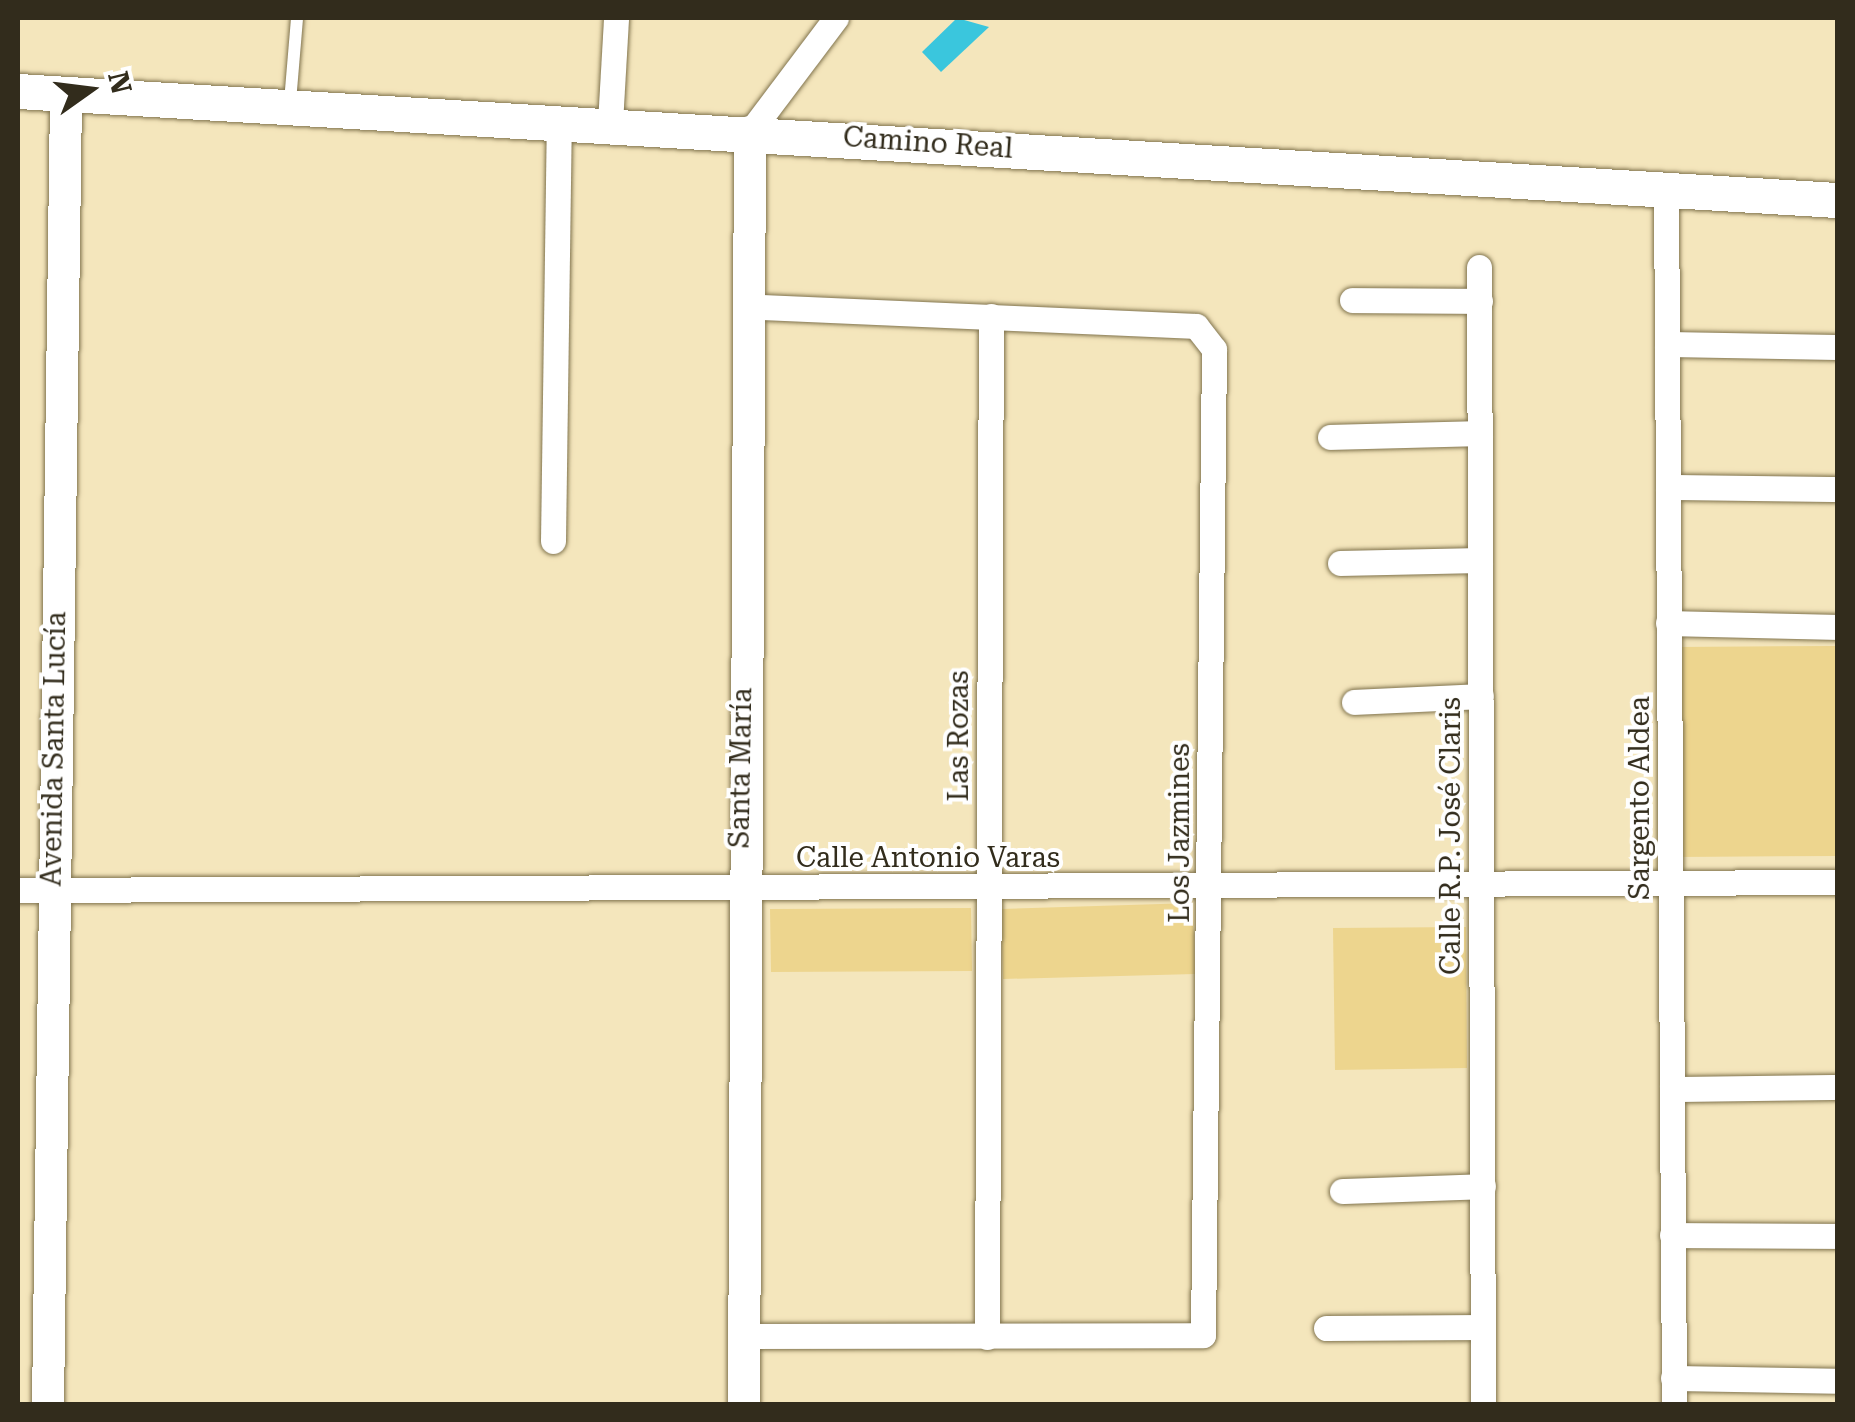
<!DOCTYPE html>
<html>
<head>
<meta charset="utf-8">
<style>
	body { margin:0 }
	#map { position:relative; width:1855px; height:1422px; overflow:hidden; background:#f4e6bc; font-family:"Roboto Serif",serif }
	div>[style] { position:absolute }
	.green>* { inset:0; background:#edd58e }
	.building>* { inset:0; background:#3ac6dd }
	.roads { filter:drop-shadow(0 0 2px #80734d) drop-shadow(0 0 2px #80734d) }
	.service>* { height:12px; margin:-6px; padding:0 6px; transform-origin:6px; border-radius:6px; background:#fff }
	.minor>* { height:25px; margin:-12.5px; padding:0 12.5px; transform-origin:12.5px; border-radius:12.5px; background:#fff }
	.tertiary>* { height:32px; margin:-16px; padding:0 16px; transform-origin:16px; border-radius:16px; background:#fff }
	.secondary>* { height:35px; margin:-17.5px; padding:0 17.5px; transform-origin:17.5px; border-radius:17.5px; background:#fff }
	span { translate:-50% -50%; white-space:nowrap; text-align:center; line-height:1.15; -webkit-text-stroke:8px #fff; paint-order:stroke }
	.street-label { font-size:28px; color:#322c1c }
	.frame { position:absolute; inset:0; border:20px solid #322c1c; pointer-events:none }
	.north { position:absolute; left:40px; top:40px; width:100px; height:100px; -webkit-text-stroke:8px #fff; paint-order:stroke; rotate:76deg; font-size:28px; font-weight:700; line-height:40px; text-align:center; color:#322c1c }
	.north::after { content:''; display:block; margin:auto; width:35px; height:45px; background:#322c1c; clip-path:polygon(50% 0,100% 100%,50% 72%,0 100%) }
</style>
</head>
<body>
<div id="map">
	<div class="green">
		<div style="clip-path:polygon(1837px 646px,1837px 856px,1677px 857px,1676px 647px)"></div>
		<div style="clip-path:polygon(1193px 903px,1195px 974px,1003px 979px,1001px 909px)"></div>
		<div style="clip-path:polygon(971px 908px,972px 971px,771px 972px,770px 909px)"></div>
		<div style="clip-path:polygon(1466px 927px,1467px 1068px,1335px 1070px,1333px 928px)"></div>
	</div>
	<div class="building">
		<div style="clip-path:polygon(957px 18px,989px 27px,941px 72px,922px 52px)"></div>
	</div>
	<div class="roads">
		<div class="service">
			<div style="left:290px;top:102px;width:84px;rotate:-85.2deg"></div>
		</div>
		<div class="minor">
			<div style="left:610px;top:123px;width:105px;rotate:-86.7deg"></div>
			<div style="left:750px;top:132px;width:143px;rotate:-53deg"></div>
			<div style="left:1666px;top:191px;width:1213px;rotate:89.62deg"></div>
			<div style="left:1479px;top:267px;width:1137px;rotate:89.8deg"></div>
			<div style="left:1352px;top:300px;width:128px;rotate:0.4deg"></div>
			<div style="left:1667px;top:344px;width:171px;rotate:1deg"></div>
			<div style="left:1330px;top:437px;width:150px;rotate:-1.5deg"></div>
			<div style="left:1668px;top:487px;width:170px;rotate:0.7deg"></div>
			<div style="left:553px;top:541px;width:422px;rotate:-89.2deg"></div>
			<div style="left:1340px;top:563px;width:140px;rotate:-1.2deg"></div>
			<div style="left:1668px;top:623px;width:170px;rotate:1.3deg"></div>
			<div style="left:1354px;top:702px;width:127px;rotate:-2.7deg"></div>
			<div style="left:18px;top:890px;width:1820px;rotate:-0.25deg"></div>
			<div style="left:1672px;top:1089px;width:166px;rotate:-0.7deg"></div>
			<div style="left:1342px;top:1191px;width:141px;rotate:-2deg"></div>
			<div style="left:1672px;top:1235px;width:166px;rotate:0.3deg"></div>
			<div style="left:1326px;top:1328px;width:157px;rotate:-0.4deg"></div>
			<div style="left:743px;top:1336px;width:460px;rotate:-0.1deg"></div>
			<div style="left:1203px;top:1335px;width:986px;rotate:-89.36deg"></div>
			<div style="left:1214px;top:349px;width:29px;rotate:-128deg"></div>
			<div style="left:1196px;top:326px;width:451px;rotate:-177.5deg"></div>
			<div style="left:987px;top:1337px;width:1021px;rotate:-89.78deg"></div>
			<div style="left:1673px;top:1378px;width:165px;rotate:1deg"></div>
		</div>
		<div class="tertiary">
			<div style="left:48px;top:1404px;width:1311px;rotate:-89.21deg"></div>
			<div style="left:744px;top:1404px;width:1272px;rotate:-89.73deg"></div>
		</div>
		<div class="secondary">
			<div style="left:18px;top:91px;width:1823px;rotate:3.43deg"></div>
		</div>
	</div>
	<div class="street-label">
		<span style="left:928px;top:143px;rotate:4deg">Camino Real</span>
		<span style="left:959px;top:736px;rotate:-90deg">Las Rozas</span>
		<span style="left:54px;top:749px;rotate:-89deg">Avenida Santa Lucía</span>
		<span style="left:741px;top:768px;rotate:-89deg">Santa María</span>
		<span style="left:1640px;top:798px;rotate:-90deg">Sargento Aldea</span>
		<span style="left:1180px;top:833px;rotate:-90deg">Los Jazmines</span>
		<span style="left:1451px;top:836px;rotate:-90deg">Calle R.P. José Claris</span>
		<span style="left:928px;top:858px">Calle Antonio Varas</span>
	</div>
	<div class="frame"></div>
	<div class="north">N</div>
</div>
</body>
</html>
